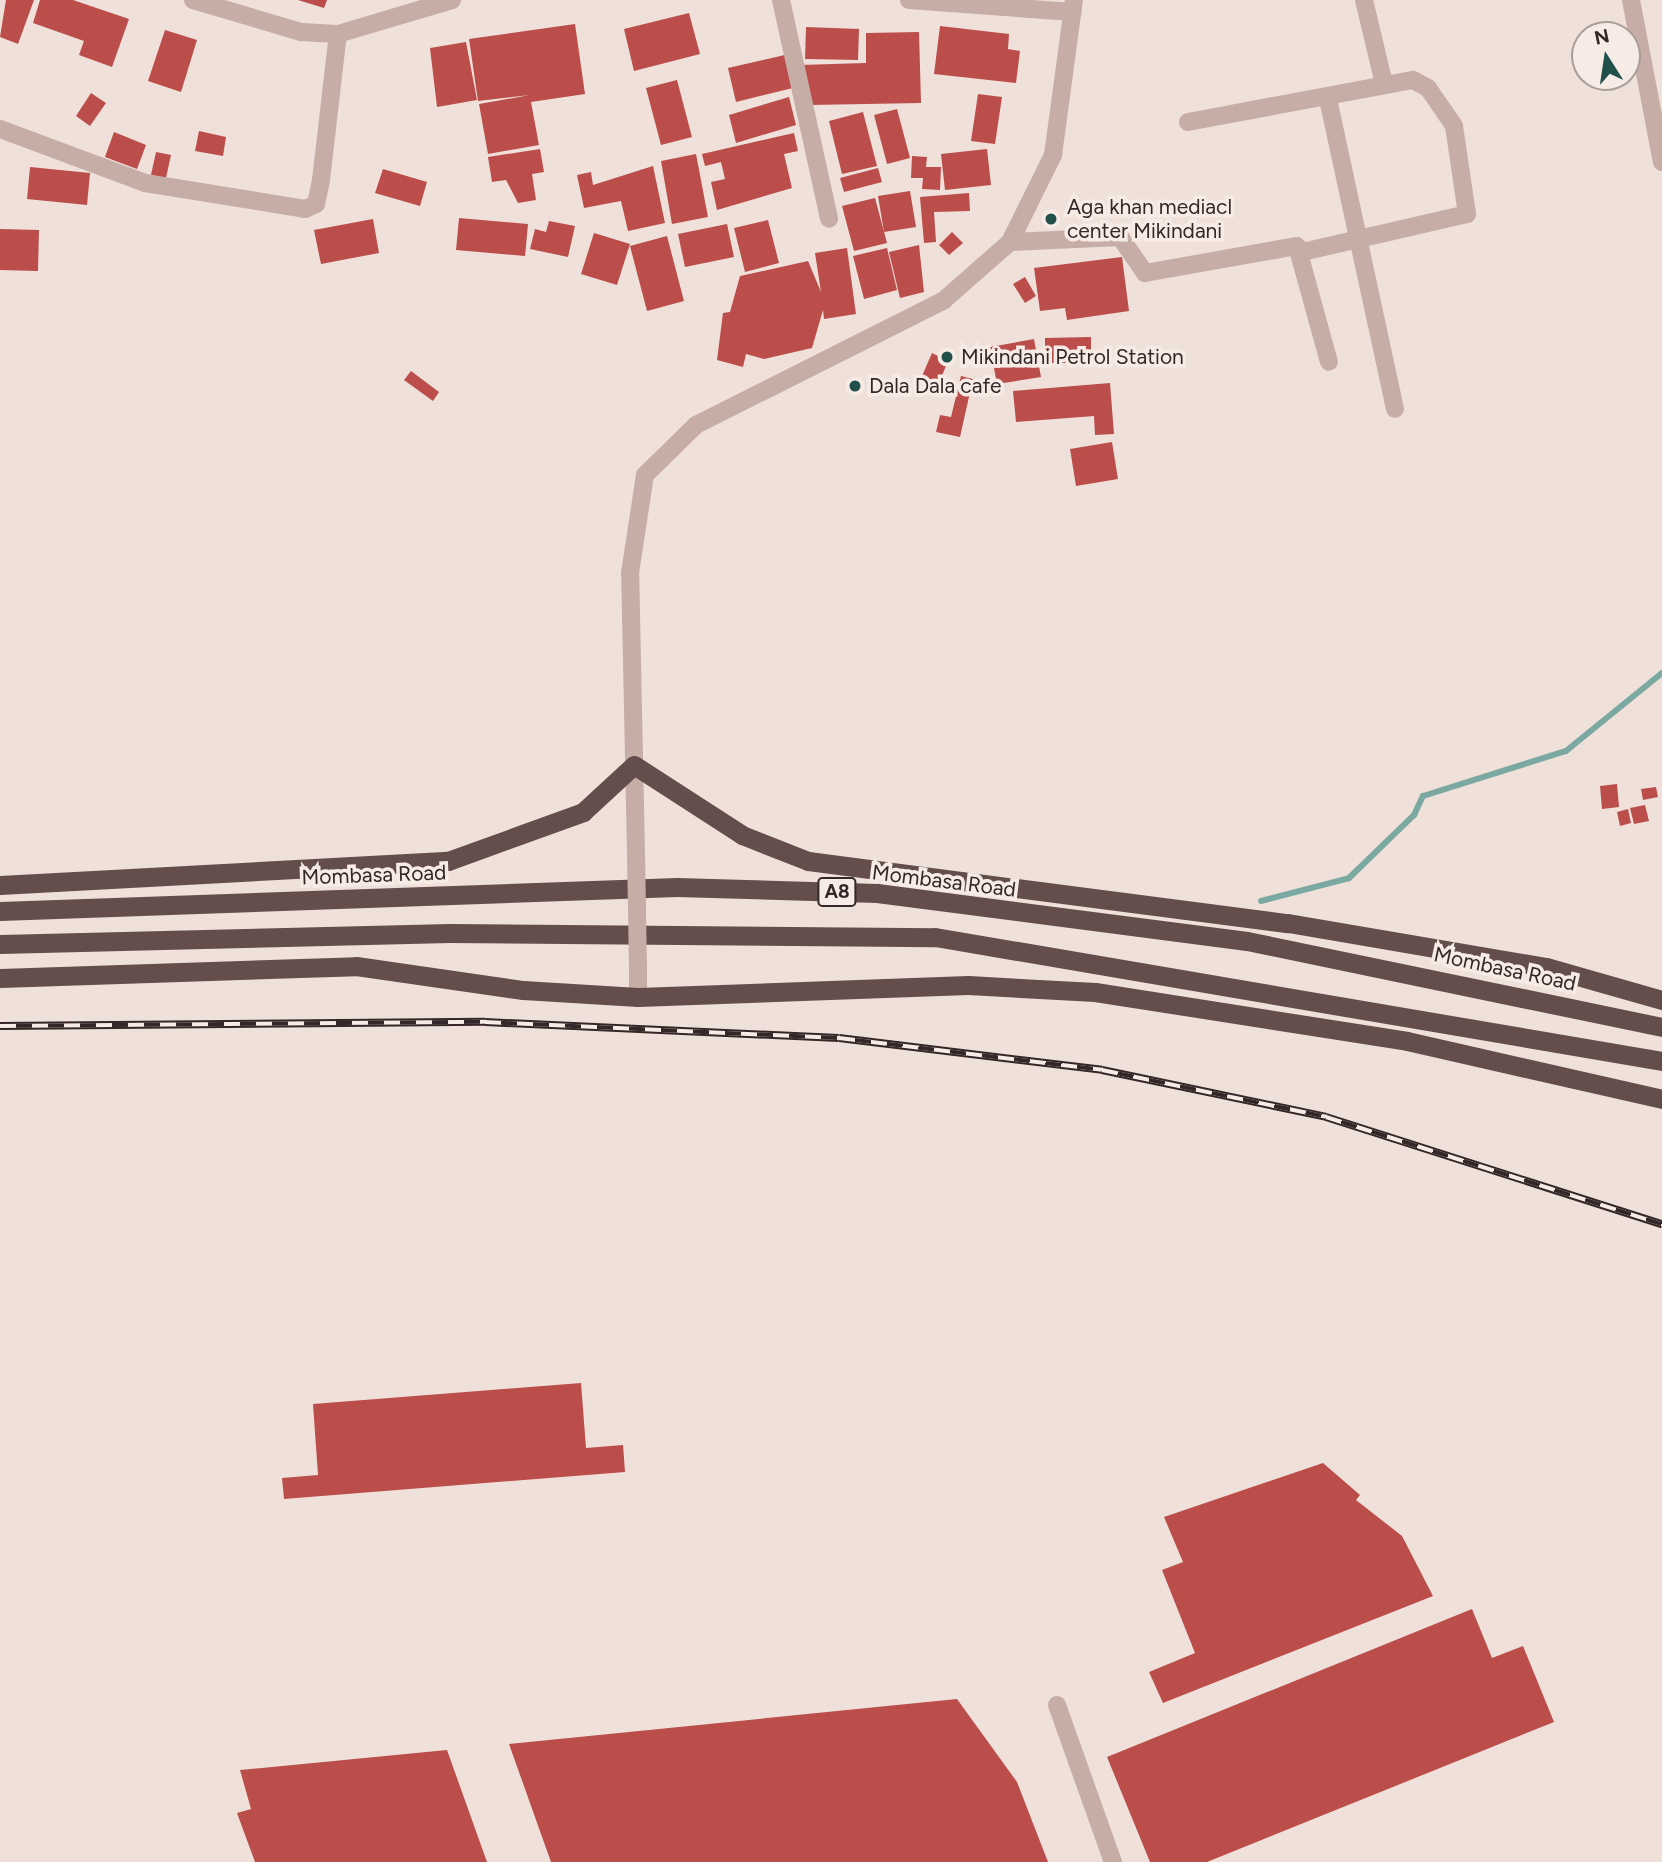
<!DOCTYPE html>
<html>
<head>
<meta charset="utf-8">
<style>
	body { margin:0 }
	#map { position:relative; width:1662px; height:1862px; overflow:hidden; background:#efe0da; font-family:Figtree,sans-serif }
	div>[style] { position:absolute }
	.stream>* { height:6px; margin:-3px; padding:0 3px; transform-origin:3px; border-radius:3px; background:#7ba9a1 }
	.building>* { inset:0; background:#bb4d4b }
	.minor>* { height:18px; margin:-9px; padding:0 9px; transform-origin:9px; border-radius:9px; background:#c6aea7 }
	.tertiary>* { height:18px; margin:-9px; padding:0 9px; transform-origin:9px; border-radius:9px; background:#c6aea7 }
	.trunk>* { height:19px; margin:-9.5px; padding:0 9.5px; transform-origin:9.5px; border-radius:9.5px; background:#634e4c }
	.rail>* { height:8px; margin-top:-4px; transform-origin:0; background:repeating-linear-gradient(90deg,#f7ebe5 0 16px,#332827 0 32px); box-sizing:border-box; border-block:2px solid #332827 }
	.tertiary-bridge>* { height:18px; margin:-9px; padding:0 9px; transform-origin:9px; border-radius:9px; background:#c6aea7 }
	.dots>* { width:19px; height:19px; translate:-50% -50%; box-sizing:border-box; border:4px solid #f7ebe5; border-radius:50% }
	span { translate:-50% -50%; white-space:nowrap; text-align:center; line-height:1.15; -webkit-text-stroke:7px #f7ebe5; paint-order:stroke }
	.shield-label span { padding:2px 5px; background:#f7ebe5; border:2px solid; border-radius:5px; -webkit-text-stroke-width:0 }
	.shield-label { font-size:19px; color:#332827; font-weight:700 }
	.poi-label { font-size:21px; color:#332827 }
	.left { translate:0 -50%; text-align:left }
	.street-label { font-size:21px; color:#332827 }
	.north { position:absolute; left:1571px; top:21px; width:70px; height:70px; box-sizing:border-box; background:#f7ebe5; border:2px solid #a99d99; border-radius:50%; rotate:348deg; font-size:19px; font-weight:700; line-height:28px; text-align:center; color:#332827 }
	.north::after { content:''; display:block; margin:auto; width:24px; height:32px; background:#205049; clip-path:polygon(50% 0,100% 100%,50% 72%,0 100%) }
</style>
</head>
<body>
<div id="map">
	<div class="stream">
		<div style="left:1261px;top:901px;width:91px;rotate:-14.6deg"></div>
		<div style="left:1349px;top:878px;width:91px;rotate:-44.1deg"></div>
		<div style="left:1414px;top:815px;width:21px;rotate:-65deg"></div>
		<div style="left:1423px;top:796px;width:150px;rotate:-17.5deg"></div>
		<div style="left:1566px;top:751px;width:124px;rotate:-39.1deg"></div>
	</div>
	<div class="building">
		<div style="clip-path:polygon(6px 0,34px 0,18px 44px,0 37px)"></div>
		<div style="clip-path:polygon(40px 0,73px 0,129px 19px,112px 67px,79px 55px,84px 41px,33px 23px)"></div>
		<div style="clip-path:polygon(298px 0,327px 0,324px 8px)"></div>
		<div style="clip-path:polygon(689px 13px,700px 54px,634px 71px,624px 29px)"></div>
		<div style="clip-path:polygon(575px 24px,585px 94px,531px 102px,539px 145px,488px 154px,479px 104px,530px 95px,478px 101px,469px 39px)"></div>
		<div style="clip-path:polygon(940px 26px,1009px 34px,1008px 49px,1020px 51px,1016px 83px,934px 74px)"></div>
		<div style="clip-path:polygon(806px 27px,859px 29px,858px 60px,805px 59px)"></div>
		<div style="clip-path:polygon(165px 30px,197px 40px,181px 92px,148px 81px)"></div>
		<div style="clip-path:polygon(919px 32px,921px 103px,810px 105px,800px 65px,866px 63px,866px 33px)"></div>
		<div style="clip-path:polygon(466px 42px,477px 100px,437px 107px,430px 48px)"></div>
		<div style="clip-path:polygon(789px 54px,797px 87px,736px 102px,728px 68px)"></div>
		<div style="clip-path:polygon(677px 80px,692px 137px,661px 145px,646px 88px)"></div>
		<div style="clip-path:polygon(91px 93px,106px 103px,90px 126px,76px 116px)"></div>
		<div style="clip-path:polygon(978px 94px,1002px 97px,995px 144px,971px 141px)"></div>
		<div style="clip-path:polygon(789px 97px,796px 125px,736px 143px,729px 115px)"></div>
		<div style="clip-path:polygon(897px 109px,910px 158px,887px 164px,874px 115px)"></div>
		<div style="clip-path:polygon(863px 112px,877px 166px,842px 174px,829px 121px)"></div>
		<div style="clip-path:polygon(199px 131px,226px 137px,223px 156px,195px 151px)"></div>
		<div style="clip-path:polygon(114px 132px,146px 145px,137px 169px,105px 157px)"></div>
		<div style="clip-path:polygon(794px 133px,798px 151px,784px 154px,792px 188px,717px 210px,711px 182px,725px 179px,721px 162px,705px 166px,702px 154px)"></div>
		<div style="clip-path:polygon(540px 149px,544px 172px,532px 174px,536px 200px,518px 203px,506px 180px,492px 182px,488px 157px)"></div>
		<div style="clip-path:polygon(987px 149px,991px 185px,945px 190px,941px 154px)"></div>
		<div style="clip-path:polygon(156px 152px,171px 155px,166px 178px,151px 175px)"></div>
		<div style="clip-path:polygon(696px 154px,708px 217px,672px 224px,661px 161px)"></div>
		<div style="clip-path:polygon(912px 156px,927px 157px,926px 167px,941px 167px,940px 190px,922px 189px,923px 178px,911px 178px)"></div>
		<div style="clip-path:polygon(653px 166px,665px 223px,628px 231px,621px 201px,584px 208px,577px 175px,591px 172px,593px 185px)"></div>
		<div style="clip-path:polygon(30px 167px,90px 173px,87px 205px,27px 199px)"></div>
		<div style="clip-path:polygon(878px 168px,882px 182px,844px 192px,840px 178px)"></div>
		<div style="clip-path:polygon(383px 169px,427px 182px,420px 206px,375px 193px)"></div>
		<div style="clip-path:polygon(910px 191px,916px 227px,884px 232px,878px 196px)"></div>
		<div style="clip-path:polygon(969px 193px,970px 211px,934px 212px,936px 242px,924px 243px,920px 197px)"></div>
		<div style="clip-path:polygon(875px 198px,887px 243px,854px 251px,842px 206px)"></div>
		<div style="clip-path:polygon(459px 218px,528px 224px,525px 256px,456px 250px)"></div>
		<div style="clip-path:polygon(373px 219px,379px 253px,321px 264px,314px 230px)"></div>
		<div style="clip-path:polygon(768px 220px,779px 263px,745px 272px,734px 228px)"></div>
		<div style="clip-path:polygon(549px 221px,575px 226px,568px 257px,530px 249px,535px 229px,546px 232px)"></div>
		<div style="clip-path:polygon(727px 224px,734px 257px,685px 267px,678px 234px)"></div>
		<div style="clip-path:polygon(0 229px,39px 230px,38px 271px,0 270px)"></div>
		<div style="clip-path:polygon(952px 232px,963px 243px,949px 255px,939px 245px)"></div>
		<div style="clip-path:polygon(594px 233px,630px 244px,617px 285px,581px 274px)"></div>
		<div style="clip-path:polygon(667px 236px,684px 301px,647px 311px,630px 246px)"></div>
		<div style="clip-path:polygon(919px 245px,924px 292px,900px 298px,889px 252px)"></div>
		<div style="clip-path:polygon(847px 248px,856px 314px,824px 319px,823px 310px,812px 348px,764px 359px,746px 354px,743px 367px,717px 360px,723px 313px,730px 312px,740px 276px,808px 261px,821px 292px,815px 253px)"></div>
		<div style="clip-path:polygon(887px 248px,897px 290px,864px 299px,853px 256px)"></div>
		<div style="clip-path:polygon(1122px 257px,1129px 311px,1067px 320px,1065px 308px,1040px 311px,1034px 268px)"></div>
		<div style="clip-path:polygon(1025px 277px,1036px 296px,1025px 303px,1013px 284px)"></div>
		<div style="clip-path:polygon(1091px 337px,1091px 363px,1045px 363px,1045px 338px)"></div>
		<div style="clip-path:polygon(1034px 339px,1041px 377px,997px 384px,990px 347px)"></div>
		<div style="clip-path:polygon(932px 353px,948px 361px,939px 383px,922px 376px)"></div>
		<div style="clip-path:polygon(411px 371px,439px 392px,433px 401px,404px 380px)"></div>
		<div style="clip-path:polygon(961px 376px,973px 379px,960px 437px,936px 432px,940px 415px,951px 417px)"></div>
		<div style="clip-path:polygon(1110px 383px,1114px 434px,1095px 435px,1094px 416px,1016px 422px,1013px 391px)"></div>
		<div style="clip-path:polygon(1112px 442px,1118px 479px,1076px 486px,1070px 449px)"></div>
		<div style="clip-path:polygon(1617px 784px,1619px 807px,1602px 809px,1600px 786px)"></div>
		<div style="clip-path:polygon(1656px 787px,1658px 797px,1643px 800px,1641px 789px)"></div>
		<div style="clip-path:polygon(1645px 805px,1649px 821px,1634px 824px,1630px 808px)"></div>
		<div style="clip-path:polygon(1628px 809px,1631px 823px,1620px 826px,1617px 812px)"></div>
		<div style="clip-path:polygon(581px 1383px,586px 1448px,623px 1445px,625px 1472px,284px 1499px,282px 1478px,318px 1475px,313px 1404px)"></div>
		<div style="clip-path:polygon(1323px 1463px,1360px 1495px,1356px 1500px,1402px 1536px,1433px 1596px,1163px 1703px,1149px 1672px,1195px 1653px,1162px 1570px,1183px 1562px,1164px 1517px)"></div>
		<div style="clip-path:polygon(1472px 1609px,1492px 1658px,1523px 1646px,1554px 1722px,1207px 1862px,1150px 1862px,1107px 1757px)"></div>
		<div style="clip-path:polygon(957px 1699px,1017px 1782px,1048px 1862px,551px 1862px,509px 1744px)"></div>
		<div style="clip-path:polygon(447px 1750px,487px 1862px,255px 1862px,237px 1813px,251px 1809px,240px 1770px)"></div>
	</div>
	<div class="minor">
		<div style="left:781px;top:0;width:224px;rotate:77.6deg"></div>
		<div style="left:1364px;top:0;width:86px;rotate:76.6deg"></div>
		<div style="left:1631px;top:0;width:165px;rotate:79.2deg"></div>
		<div style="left:1328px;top:99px;width:317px;rotate:77.8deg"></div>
		<div style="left:1188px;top:122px;width:229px;rotate:-10.6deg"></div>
		<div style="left:1413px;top:80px;width:17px;rotate:28deg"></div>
		<div style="left:1428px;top:88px;width:46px;rotate:55.6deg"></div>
		<div style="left:1454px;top:126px;width:89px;rotate:81.6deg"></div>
		<div style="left:1467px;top:214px;width:169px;rotate:167deg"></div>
		<div style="left:0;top:129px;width:155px;rotate:20.4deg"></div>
		<div style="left:145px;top:183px;width:162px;rotate:9.2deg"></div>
		<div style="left:305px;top:209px;width:12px;rotate:-24deg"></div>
		<div style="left:316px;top:204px;width:25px;rotate:-78deg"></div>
		<div style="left:321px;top:180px;width:147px;rotate:-83.4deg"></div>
		<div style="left:1010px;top:242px;width:110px;rotate:-2.6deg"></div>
		<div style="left:1120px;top:237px;width:44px;rotate:55.2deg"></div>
		<div style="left:1145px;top:273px;width:154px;rotate:-10.1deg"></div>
		<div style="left:1297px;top:246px;width:120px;rotate:74.6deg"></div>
	</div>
	<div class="tertiary">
		<div style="left:193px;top:0;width:113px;rotate:16.5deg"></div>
		<div style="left:301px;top:32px;width:37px;rotate:3deg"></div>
		<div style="left:338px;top:34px;width:119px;rotate:-16.6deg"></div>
		<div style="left:909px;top:0;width:164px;rotate:4.2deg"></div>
		<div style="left:636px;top:853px;width:280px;rotate:-91.2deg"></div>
		<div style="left:630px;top:573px;width:99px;rotate:-81.3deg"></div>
		<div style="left:645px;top:475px;width:71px;rotate:-44.4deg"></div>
		<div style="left:696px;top:425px;width:278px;rotate:-26.7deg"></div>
		<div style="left:944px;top:300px;width:88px;rotate:-41.3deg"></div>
		<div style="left:1010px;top:242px;width:97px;rotate:-63.7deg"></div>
		<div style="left:1053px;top:155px;width:156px;rotate:-82.3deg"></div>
		<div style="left:638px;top:968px;width:29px;rotate:90deg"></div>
		<div style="left:1057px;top:1705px;width:167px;rotate:70.4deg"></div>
	</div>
	<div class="trunk">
		<div style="left:0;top:885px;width:449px;rotate:-3.1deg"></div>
		<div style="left:448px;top:861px;width:144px;rotate:-19.9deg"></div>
		<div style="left:583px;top:812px;width:69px;rotate:-42.7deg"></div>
		<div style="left:634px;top:765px;width:129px;rotate:32.9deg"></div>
		<div style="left:742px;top:835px;width:71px;rotate:21.5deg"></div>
		<div style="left:808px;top:861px;width:484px;rotate:7.4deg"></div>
		<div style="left:1288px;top:923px;width:262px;rotate:9.7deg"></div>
		<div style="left:1546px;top:967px;width:121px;rotate:15.9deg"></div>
		<div style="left:0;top:911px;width:677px;rotate:-2.03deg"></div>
		<div style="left:677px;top:887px;width:200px;rotate:1.7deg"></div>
		<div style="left:877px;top:893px;width:373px;rotate:7.4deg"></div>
		<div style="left:1247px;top:941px;width:424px;rotate:11.7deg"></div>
		<div style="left:0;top:944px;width:450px;rotate:-1.4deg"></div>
		<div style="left:450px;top:933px;width:485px;rotate:0.5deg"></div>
		<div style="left:935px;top:937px;width:737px;rotate:9.68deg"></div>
		<div style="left:0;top:978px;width:356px;rotate:-1.9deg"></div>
		<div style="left:356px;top:966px;width:169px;rotate:8.2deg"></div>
		<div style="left:523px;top:990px;width:115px;rotate:3.5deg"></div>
		<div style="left:638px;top:997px;width:330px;rotate:-2.1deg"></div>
		<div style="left:968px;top:985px;width:127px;rotate:3.2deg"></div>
		<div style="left:1095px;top:992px;width:316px;rotate:8.9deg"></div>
		<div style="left:1407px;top:1041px;width:262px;rotate:12.8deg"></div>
	</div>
	<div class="rail">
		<div style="left:0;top:1026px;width:485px;rotate:-0.5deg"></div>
		<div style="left:485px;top:1022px;width:354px;rotate:2.6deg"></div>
		<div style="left:839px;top:1038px;width:265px;rotate:6.9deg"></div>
		<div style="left:1102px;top:1070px;width:229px;rotate:11.8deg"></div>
		<div style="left:1326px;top:1117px;width:353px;rotate:17.7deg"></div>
	</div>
	<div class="tertiary-bridge">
		<div style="left:636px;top:853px;width:115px;rotate:89deg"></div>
	</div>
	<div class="dots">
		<div style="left:1051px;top:219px;background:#205049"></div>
		<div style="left:947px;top:357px;background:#205049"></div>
		<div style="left:855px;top:386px;background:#205049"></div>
	</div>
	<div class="shield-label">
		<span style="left:837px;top:892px">A8</span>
	</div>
	<div class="poi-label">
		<span class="left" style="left:1067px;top:219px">Aga khan mediacl<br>center Mikindani</span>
		<span class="left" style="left:961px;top:357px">Mikindani Petrol Station</span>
		<span class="left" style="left:869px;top:386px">Dala Dala cafe</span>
	</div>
	<div class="street-label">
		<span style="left:374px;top:875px;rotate:-2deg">Mombasa Road</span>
		<span style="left:944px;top:881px;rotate:7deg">Mombasa Road</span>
		<span style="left:1505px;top:969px;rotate:12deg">Mombasa Road</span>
	</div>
	<div class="north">N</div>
</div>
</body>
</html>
